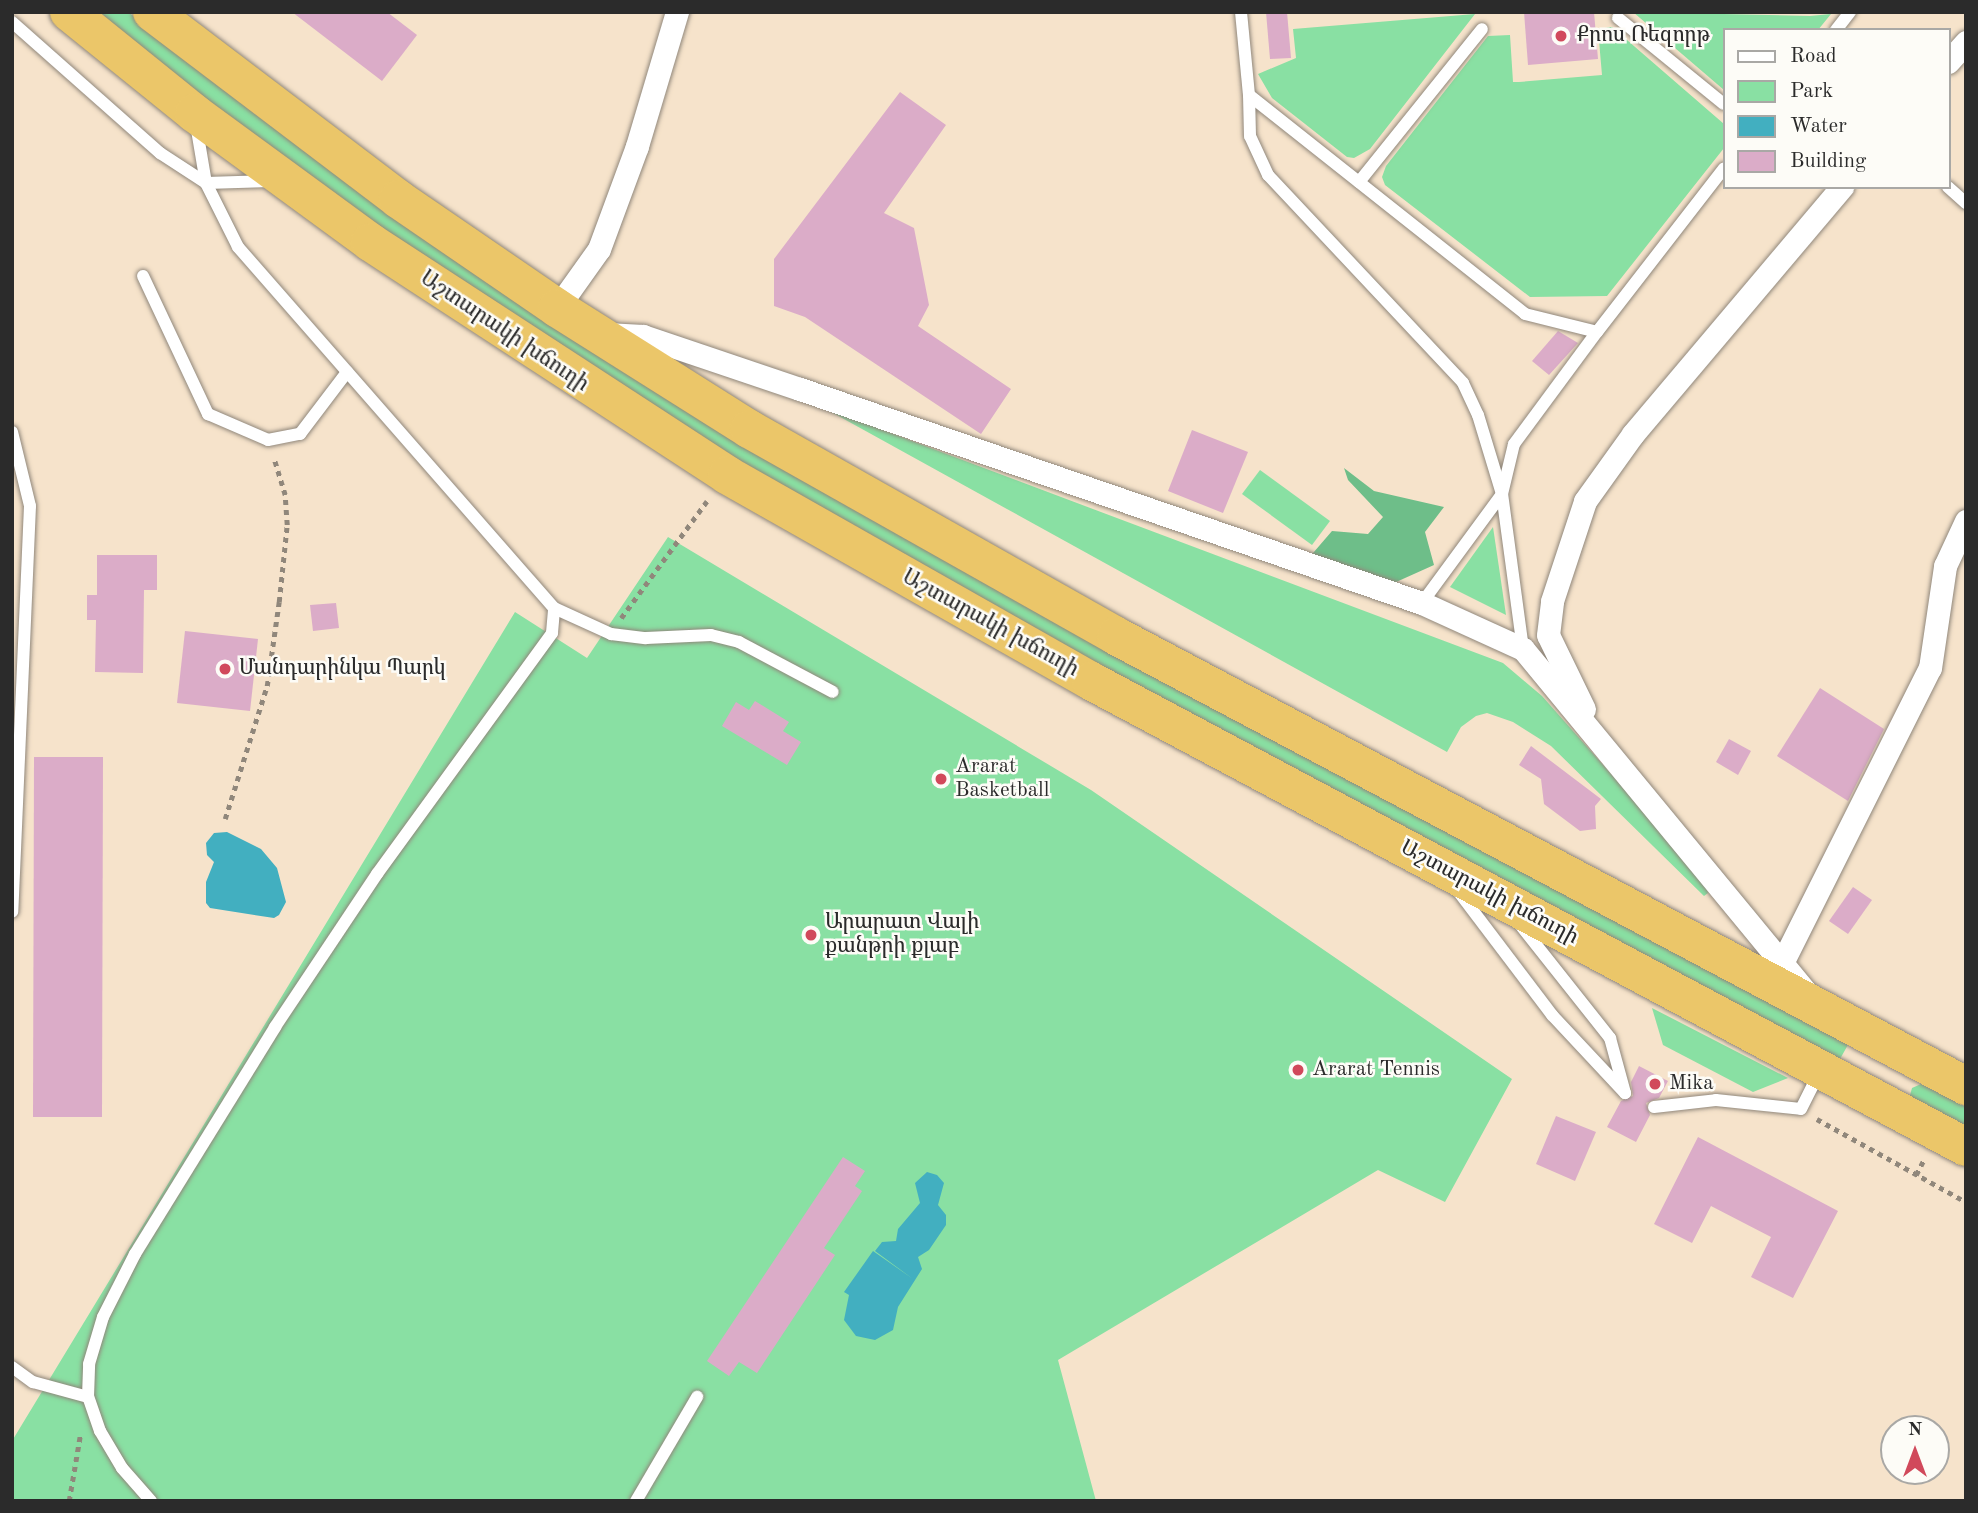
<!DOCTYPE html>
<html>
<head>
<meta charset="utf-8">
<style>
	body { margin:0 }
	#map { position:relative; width:1978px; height:1513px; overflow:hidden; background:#f6e3cb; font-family:"Old Standard TT","Noto Serif Armenian",serif }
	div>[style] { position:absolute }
	.green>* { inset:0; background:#89e0a3 }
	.forest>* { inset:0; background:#6ebe89 }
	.water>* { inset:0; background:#42afc0 }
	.building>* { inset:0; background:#dbacc8 }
	.path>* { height:4.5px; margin-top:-2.25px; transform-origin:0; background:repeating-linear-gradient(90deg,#90877b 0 5px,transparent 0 10px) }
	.roads { filter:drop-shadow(0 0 2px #90877b) drop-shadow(0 0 2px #90877b) }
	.service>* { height:12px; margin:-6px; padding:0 6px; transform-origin:6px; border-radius:6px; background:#fff }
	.minor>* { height:23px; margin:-11.5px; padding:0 11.5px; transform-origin:11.5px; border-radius:11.5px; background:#fff }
	.trunk>* { height:38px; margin:-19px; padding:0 19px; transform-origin:19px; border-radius:19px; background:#ebc669 }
	.dots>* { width:19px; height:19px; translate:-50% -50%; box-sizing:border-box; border:4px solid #fdfcf7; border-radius:50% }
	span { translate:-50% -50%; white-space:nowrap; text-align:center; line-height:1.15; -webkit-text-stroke:5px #fdfcf7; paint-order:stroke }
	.poi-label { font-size:21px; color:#2b2b2b }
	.left { translate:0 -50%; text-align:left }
	.street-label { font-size:21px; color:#2b2b2b }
	.frame { position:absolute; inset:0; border:14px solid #2b2b2b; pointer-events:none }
	.legend { position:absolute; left:1723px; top:28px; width:228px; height:161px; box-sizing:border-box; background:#fdfcf7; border:2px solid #a9a8a5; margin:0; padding:9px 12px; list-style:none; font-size:21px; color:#2b2b2b }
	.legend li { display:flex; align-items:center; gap:14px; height:35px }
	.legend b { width:35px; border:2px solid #a9a8a5 }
	.north { position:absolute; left:1880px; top:1415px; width:70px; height:70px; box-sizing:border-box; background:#fdfcf7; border:2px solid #a9a8a5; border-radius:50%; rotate:0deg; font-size:19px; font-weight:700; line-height:28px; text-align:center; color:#2b2b2b }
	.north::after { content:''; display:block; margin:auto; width:24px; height:32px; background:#d1495b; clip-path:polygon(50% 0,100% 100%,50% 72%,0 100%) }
</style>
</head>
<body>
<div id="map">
	<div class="green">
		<div style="clip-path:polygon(94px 12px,128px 12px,392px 212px,1849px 1043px,1840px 1059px,1102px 666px,731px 456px,379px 229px,232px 122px)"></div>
		<div style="clip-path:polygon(1633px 12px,1810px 16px,1831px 14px,1818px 30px,1724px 30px,1724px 90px)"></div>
		<div style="clip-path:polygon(1475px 14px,1370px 149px,1354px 158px,1347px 157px,1272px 98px,1258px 74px,1296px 58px,1293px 29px)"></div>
		<div style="clip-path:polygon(1612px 27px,1724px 124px,1724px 148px,1607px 296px,1530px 297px,1385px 185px,1382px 177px,1386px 166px,1488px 36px,1510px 35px,1513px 82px,1519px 82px,1602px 75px,1598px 29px)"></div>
		<div style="clip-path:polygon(824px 408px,1503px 663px,1542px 696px,1705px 880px,1708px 893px,1704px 896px,1551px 746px,1513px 722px,1487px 713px,1476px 716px,1461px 727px,1447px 752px)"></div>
		<div style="clip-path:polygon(1260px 470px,1330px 521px,1312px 545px,1242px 494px)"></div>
		<div style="clip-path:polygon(1493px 527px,1506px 615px,1450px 587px)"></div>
		<div style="clip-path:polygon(668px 537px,1091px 790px,1512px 1079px,1445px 1202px,1378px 1170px,1058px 1360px,1096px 1501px,12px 1501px,12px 1441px,515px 612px,587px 658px)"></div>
		<div style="clip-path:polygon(1652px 1008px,1788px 1078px,1753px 1092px,1663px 1045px)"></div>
		<div style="clip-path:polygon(1921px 1084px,1966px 1107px,1966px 1130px,1909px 1099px,1912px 1088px)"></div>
	</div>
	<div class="forest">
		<div style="clip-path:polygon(1344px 468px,1374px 491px,1444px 507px,1425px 532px,1434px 565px,1385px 587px,1307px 560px,1332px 531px,1368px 534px,1383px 517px,1348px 480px)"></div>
	</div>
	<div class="water">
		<div style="clip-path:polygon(227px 832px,261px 849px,277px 868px,286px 902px,279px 915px,274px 918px,210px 908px,206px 903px,206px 882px,214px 862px,207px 855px,206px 843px,214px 833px)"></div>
		<div style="clip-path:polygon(927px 1172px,937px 1175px,944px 1183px,938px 1205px,946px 1215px,946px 1225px,929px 1250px,918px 1257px,922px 1269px,898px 1307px,893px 1330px,875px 1340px,856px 1336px,844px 1320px,849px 1295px,844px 1292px,873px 1251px,913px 1279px,875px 1251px,882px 1242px,896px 1241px,898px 1229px,920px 1203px,915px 1183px)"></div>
	</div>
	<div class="building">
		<div style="clip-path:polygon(292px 12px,387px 12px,417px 35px,382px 81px)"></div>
		<div style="clip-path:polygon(1266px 12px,1287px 12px,1291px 58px,1270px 59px)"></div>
		<div style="clip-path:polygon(1524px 12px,1594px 12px,1598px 59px,1528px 65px)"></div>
		<div style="clip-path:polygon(900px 92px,946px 125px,884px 213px,914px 228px,929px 305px,918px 326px,1011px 389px,981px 434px,805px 317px,774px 306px,774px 259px)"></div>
		<div style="clip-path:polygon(1558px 331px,1578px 343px,1549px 375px,1532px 361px)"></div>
		<div style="clip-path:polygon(1192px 430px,1248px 452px,1223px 513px,1168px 491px)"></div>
		<div style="clip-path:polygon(97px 555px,157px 555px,157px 590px,144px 590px,143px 673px,95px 672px,96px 620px,87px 620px,87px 595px,97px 595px)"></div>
		<div style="clip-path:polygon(336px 603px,339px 628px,313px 631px,310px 605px)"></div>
		<div style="clip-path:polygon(185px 631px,258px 639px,250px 711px,177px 703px)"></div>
		<div style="clip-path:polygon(1820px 688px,1884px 729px,1848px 801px,1777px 756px)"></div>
		<div style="clip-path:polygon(755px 701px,789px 722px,783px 731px,801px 742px,787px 765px,722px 726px,736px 702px,749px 710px)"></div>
		<div style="clip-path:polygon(1729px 739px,1751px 751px,1738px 775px,1716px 762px)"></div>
		<div style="clip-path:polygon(1531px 746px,1601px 799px,1595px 806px,1596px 829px,1580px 831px,1544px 804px,1541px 779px,1519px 765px)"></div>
		<div style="clip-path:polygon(34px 757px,103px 757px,102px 1117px,33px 1117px)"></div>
		<div style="clip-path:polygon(1853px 887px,1872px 900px,1848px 934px,1829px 921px)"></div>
		<div style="clip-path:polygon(1639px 1066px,1668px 1081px,1659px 1098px,1646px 1103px,1650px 1115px,1636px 1142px,1607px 1127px,1621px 1101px,1633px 1096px,1631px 1082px)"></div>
		<div style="clip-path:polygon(1556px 1116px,1596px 1132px,1575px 1181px,1536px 1164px)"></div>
		<div style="clip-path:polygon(1698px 1137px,1838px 1211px,1793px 1298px,1751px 1277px,1771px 1237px,1711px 1206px,1692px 1243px,1654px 1224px)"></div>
		<div style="clip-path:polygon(843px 1157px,865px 1171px,855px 1186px,862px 1191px,824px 1248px,835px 1255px,757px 1373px,739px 1362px,729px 1376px,707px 1361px)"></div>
	</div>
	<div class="path">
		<div style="left:621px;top:618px;width:145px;rotate:-53.7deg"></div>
		<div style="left:225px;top:819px;width:139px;rotate:-72.5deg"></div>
		<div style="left:267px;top:686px;width:85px;rotate:-81.9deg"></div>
		<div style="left:279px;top:602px;width:77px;rotate:-84.1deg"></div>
		<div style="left:287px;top:525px;width:30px;rotate:-94deg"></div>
		<div style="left:285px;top:495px;width:39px;rotate:-107deg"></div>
		<div style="left:1817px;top:1119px;width:171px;rotate:29.1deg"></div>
		<div style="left:1916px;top:1175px;width:16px;rotate:-63deg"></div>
		<div style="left:69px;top:1501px;width:66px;rotate:-80.4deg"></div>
	</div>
	<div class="roads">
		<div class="service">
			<div style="left:1241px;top:12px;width:83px;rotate:84.5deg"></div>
			<div style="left:1249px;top:95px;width:352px;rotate:38.4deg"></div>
			<div style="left:1525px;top:314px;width:74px;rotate:14deg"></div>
			<div style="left:1597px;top:332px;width:207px;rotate:-52.2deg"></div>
			<div style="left:1618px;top:18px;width:136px;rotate:39.1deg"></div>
			<div style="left:12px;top:22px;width:198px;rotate:41.5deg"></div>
			<div style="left:160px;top:153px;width:55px;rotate:33.1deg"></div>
			<div style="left:206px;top:183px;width:64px;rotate:-1.8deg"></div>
			<div style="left:1836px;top:30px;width:23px;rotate:-52deg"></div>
			<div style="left:1249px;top:95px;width:41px;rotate:88.6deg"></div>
			<div style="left:1250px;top:136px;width:43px;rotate:65.2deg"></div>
			<div style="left:1268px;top:175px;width:285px;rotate:46.8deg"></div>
			<div style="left:1463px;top:383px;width:35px;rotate:65deg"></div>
			<div style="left:1478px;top:415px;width:83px;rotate:73.1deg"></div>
			<div style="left:1502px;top:494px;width:135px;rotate:126.3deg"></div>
			<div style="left:196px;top:124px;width:60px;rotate:80.4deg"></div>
			<div style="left:206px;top:183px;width:72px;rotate:63.4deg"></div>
			<div style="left:238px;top:247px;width:480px;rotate:48.8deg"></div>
			<div style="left:554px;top:608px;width:63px;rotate:24.5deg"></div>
			<div style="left:611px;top:634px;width:35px;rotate:7deg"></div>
			<div style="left:646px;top:638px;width:65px;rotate:-2.6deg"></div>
			<div style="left:711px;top:635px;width:29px;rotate:14deg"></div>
			<div style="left:739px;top:642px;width:106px;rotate:28deg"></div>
			<div style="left:1359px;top:182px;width:196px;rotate:-51.2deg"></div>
			<div style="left:1948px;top:187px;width:24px;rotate:42deg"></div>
			<div style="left:143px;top:276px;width:153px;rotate:64.8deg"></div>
			<div style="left:208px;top:414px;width:65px;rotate:23.4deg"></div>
			<div style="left:268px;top:440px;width:33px;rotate:-11deg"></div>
			<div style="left:300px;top:434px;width:78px;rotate:-52.8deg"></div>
			<div style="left:12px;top:432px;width:76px;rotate:76.3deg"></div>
			<div style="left:30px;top:506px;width:406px;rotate:92.5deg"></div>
			<div style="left:1523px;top:649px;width:156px;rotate:-97.7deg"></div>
			<div style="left:1502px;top:494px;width:51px;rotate:-76.5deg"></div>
			<div style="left:1514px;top:444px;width:139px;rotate:-53.5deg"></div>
			<div style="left:1458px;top:891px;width:156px;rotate:52.8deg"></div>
			<div style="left:1552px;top:1015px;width:107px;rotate:46.9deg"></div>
			<div style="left:1522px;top:927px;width:142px;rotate:51.6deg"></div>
			<div style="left:1610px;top:1038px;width:57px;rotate:74.7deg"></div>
			<div style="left:1654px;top:1107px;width:62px;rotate:-6.4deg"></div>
			<div style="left:1716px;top:1100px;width:85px;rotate:6deg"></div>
			<div style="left:1801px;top:1109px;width:40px;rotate:-63.4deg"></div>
			<div style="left:12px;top:1367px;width:26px;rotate:36deg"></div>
			<div style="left:33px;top:1382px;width:57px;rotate:15.3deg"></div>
			<div style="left:151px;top:1501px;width:44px;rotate:-131.3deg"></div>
			<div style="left:122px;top:1468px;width:43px;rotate:-120.7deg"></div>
			<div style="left:100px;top:1431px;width:36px;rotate:-109deg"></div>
			<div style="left:88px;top:1397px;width:33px;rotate:-88deg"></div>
			<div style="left:89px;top:1364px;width:49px;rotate:-73.4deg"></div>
			<div style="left:103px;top:1317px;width:71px;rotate:-63.1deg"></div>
			<div style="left:135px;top:1254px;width:267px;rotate:-58.3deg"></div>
			<div style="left:275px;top:1027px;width:184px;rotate:-56.3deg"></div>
			<div style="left:377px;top:874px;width:298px;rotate:-54deg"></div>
			<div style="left:552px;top:633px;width:25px;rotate:-85deg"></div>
			<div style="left:636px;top:1501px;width:121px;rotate:-59.6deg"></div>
		</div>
		<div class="minor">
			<div style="left:1948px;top:62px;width:27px;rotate:-48deg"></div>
			<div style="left:557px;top:308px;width:72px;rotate:-54.6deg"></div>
			<div style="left:599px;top:249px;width:110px;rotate:-69.7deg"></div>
			<div style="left:637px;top:146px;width:140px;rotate:-73.4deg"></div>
			<div style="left:606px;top:334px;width:37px;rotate:3deg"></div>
			<div style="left:643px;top:336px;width:166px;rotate:18.7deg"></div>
			<div style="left:800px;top:389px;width:658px;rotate:18.99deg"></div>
			<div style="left:1422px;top:603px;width:111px;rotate:24.5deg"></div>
			<div style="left:1523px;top:649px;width:447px;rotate:50.5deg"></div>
			<div style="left:1584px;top:709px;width:82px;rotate:-115.9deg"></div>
			<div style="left:1548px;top:635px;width:34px;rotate:-83deg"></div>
			<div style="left:1552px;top:601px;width:105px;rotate:-71.7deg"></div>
			<div style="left:1585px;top:501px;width:82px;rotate:-54.4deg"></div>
			<div style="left:1633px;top:434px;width:324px;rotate:-49.8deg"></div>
			<div style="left:1782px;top:963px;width:330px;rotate:-63.4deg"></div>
			<div style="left:1930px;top:668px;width:103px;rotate:-81.6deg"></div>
			<div style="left:1945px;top:566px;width:50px;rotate:-65deg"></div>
		</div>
		<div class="trunk">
			<div style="left:69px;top:12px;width:161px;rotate:38.9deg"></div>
			<div style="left:194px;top:113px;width:218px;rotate:36.2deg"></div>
			<div style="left:370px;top:242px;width:426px;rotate:33.1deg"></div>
			<div style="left:727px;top:475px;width:418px;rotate:29.5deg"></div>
			<div style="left:1091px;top:681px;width:991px;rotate:28.04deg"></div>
			<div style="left:152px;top:12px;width:309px;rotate:37.2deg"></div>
			<div style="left:398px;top:199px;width:193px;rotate:34.4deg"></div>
			<div style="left:557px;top:308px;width:227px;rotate:32.2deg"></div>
			<div style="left:749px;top:429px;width:421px;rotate:29.4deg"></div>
			<div style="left:1116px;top:636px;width:962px;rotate:27.9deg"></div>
		</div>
	</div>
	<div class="dots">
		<div style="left:1561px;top:36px;background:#d1495b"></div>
		<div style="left:225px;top:669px;background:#d1495b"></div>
		<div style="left:941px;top:779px;background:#d1495b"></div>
		<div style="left:811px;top:935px;background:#d1495b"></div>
		<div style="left:1298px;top:1070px;background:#d1495b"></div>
		<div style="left:1655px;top:1084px;background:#d1495b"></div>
	</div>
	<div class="poi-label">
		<span class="left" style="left:1577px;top:36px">Քրոս Ռեզորթ</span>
		<span class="left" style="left:239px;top:669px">Մանդարինկա Պարկ</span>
		<span class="left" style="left:955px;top:779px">Ararat<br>Basketball</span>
		<span class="left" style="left:825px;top:935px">Արարատ Վալի<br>քանթրի քլաբ</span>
		<span class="left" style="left:1312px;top:1070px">Ararat Tennis</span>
		<span class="left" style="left:1669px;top:1084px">Mika</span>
	</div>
	<div class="street-label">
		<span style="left:504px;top:332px;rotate:34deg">Աշտարակի խճուղի</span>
		<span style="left:990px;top:624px;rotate:29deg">Աշտարակի խճուղի</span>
		<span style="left:1489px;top:893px;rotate:28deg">Աշտարակի խճուղի</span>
	</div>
	<div class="frame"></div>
	<ul class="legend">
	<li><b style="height:9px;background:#fff"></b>Road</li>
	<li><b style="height:19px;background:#89e0a3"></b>Park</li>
	<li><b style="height:19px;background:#42afc0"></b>Water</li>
	<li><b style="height:19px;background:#dbacc8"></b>Building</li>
	</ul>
	<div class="north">N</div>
</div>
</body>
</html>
